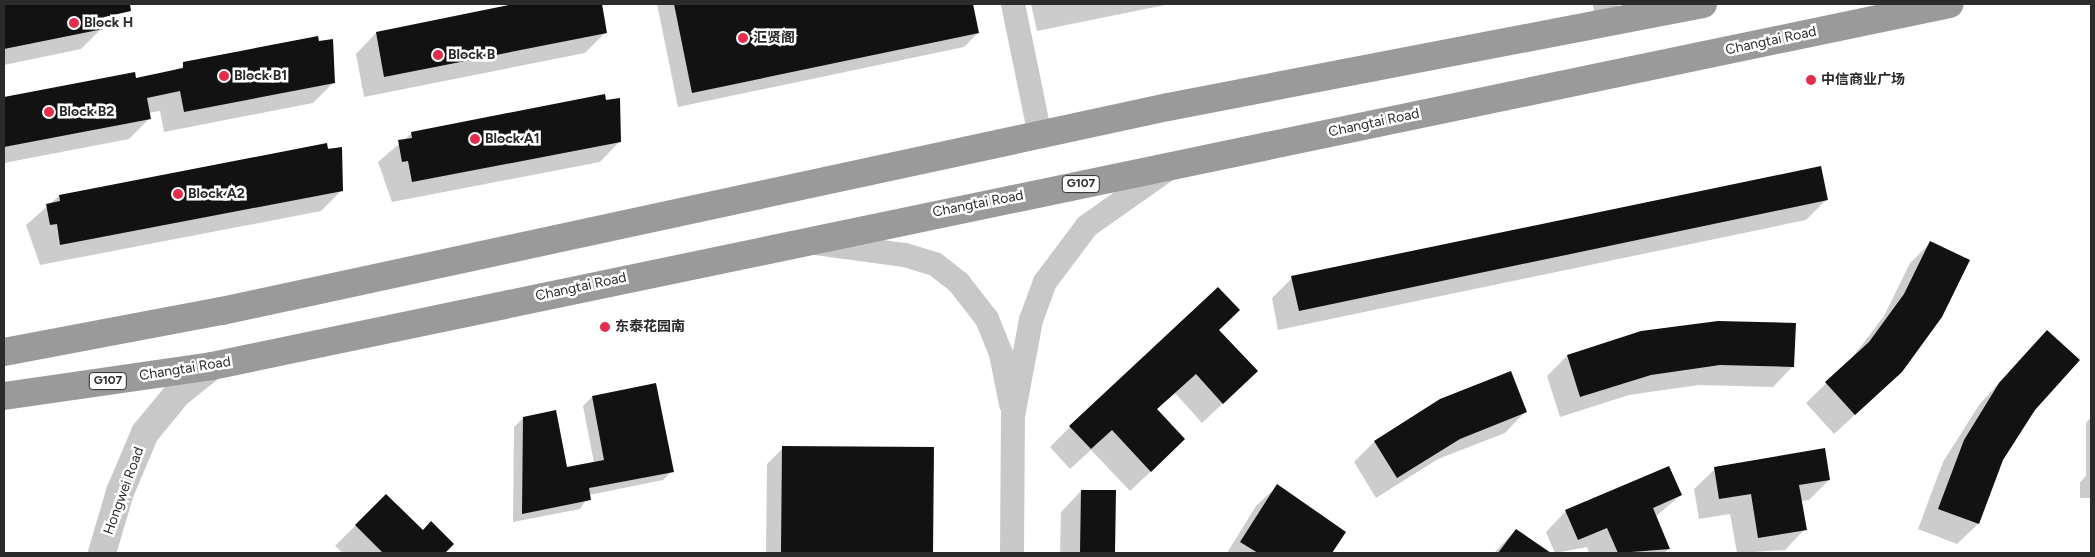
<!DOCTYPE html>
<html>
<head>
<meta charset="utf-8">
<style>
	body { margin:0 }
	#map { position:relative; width:2095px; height:557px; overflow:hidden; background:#fff; font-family:Figtree,"Noto Sans SC",sans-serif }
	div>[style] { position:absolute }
	.shadow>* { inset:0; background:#0003 }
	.building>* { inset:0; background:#121212 }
	.minor>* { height:24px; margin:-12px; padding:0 12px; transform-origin:12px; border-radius:12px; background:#c8c8c8 }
	.tertiary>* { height:28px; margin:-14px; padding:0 14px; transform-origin:14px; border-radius:14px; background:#c8c8c8 }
	.trunk>* { height:28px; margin:-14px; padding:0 14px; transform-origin:14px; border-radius:14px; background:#9a9a9a }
	.dots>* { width:14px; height:14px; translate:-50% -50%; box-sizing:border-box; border:2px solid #fff; border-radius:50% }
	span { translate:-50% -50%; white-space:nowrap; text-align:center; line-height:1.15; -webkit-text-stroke:5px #fff; paint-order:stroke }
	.shield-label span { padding:1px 4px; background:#fff; border:1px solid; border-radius:4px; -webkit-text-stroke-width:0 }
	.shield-label { font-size:12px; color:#2b2b2b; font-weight:700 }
	.poi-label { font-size:14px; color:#2b2b2b; font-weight:700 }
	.left { translate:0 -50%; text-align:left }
	.street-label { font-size:14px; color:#2b2b2b }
	.frame { position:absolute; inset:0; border:5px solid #2b2b2b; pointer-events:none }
</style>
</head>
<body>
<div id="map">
	<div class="shadow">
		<div style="clip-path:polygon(4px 4px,103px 4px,105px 16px,100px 21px,101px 29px,81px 49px,4px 65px)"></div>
		<div style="clip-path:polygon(521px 4px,600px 4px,606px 32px,585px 53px,364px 97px,356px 54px,376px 33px)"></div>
		<div style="clip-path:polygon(657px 4px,972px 4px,978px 33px,964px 47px,678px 107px)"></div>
		<div style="clip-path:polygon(1031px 4px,1170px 4px,1037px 31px)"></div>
		<div style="clip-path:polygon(197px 60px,334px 82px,313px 103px,164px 132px,160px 111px,149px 113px,150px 118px,129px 139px,4px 163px,4px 98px,134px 73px,135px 79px,170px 72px)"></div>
		<div style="clip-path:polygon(412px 133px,620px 141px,600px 162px,392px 202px,378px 162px)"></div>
		<div style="clip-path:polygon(309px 148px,340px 148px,342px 190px,321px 211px,40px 265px,26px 225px,59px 196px)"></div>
		<div style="clip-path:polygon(1826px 200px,1806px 220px,1278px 330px,1272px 298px,1292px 278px)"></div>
		<div style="clip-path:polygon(1930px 243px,1880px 392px,1834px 434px,1806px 403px,1852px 358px,1884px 316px,1910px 263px)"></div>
		<div style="clip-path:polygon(1218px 330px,1236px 391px,1202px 423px,1175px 393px,1156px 410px,1163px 460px,1130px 491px,1091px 450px,1070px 469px,1050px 447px,1070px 427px)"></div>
		<div style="clip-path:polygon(2027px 352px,2034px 409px,2002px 459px,1978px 524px,1957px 544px,1918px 529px,1943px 462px,1979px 405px)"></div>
		<div style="clip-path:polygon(1567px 356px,1793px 366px,1773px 387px,1699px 385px,1629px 395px,1560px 417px,1547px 376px)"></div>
		<div style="clip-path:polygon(592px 397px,672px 471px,663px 480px,589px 495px,580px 509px,513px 522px,514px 427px,523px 418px,566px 469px,594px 463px,583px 406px)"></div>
		<div style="clip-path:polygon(1440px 400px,1525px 412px,1505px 433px,1438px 459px,1376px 498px,1354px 462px,1374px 442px)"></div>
		<div style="clip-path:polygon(2091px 417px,2091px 498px,2080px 498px,2080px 482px,2086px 476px,2086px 423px)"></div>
		<div style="clip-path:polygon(783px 448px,933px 448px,932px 553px,766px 553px,767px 464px)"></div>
		<div style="clip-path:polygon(1715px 469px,1829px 480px,1809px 500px,1801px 501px,1805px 529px,1785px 550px,1737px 553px,1730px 514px,1699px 519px,1694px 489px)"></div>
		<div style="clip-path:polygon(1277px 486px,1344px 532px,1331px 553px,1227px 553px,1256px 506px)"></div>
		<div style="clip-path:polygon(1081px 491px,1114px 491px,1114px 553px,1060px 553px,1061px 512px)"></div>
		<div style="clip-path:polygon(386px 495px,423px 532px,452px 544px,443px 553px,343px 553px,335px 546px)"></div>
		<div style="clip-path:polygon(1681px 495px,1655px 517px,1669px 549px,1664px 553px,1589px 553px,1587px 547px,1555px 553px,1546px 532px,1566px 511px)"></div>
		<div style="clip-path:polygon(1516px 530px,1541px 548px,1536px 553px,1494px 553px)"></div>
	</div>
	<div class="building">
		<div style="clip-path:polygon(4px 4px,130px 4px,131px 11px,100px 18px,103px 29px,4px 49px)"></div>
		<div style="clip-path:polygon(514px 4px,602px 4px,607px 33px,384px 77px,376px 32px)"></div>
		<div style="clip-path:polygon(674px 4px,973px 4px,979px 33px,692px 93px)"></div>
		<div style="clip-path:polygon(318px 36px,319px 41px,333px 39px,335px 83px,184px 112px,180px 91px,147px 98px,151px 119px,4px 147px,4px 97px,135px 72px,136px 78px,183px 68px,183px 62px)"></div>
		<div style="clip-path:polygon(605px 94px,606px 100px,620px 98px,621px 142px,412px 182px,408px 161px,402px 162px,398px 140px,412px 138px,411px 132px)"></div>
		<div style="clip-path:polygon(327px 143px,328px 149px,342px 147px,343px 191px,60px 245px,57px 224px,50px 225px,46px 204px,60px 201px,59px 195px)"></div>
		<div style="clip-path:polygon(1821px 166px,1828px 200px,1299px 311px,1291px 276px)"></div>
		<div style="clip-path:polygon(1930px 241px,1970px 260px,1942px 317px,1902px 372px,1855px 415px,1825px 382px,1869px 342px,1904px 294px)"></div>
		<div style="clip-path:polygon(1218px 287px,1240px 310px,1219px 330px,1258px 371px,1223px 404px,1196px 374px,1157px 409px,1185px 439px,1151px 472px,1112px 430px,1091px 449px,1069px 426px)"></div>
		<div style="clip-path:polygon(1718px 321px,1796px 323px,1794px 367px,1720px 365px,1651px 375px,1580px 397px,1567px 355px,1641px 331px)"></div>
		<div style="clip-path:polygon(2047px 330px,2080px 360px,2035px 410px,2003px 460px,1979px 524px,1938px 509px,1964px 440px,1999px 383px)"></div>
		<div style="clip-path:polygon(1511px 371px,1527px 412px,1460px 439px,1397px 478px,1374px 441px,1440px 399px)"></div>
		<div style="clip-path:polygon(656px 383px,674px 472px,589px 488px,591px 500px,522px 514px,523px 417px,556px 410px,567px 467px,604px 460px,592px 396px)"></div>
		<div style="clip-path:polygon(782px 446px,934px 447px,933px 553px,781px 553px)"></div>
		<div style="clip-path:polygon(1825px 448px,1830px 480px,1799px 485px,1807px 530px,1758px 538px,1751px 494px,1719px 499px,1714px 467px)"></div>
		<div style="clip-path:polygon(1669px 466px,1682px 495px,1653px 508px,1670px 549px,1618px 553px,1607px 528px,1578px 540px,1565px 510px)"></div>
		<div style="clip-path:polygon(1277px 484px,1346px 532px,1332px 553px,1258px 553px,1240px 542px)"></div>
		<div style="clip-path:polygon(1081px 490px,1116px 490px,1115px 553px,1080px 553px)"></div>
		<div style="clip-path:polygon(386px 494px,423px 530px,431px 521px,454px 544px,445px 553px,383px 553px,355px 525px)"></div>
		<div style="clip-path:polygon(1516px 529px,1551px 553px,1498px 553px)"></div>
	</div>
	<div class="minor">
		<div style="left:1013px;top:4px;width:134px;rotate:78.4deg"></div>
		<div style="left:1605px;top:4px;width:18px;rotate:81deg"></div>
		<div style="left:816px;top:243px;width:90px;rotate:7.7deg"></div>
		<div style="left:905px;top:255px;width:31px;rotate:17deg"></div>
		<div style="left:935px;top:264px;width:31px;rotate:38deg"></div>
		<div style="left:959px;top:283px;width:46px;rotate:52.1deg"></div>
		<div style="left:987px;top:319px;width:38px;rotate:68deg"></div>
		<div style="left:1001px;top:354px;width:51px;rotate:78.7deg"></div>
		<div style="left:1012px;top:553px;width:137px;rotate:-89.6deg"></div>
		<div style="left:1013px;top:416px;width:98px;rotate:-79.4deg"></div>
		<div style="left:1031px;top:320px;width:40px;rotate:-69.8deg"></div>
		<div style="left:1045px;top:282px;width:70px;rotate:-53.1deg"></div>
		<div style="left:1087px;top:226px;width:103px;rotate:-35.1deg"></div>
	</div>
	<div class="tertiary">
		<div style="left:102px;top:553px;width:64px;rotate:-73.6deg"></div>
		<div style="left:120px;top:492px;width:64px;rotate:-67deg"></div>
		<div style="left:145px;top:433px;width:50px;rotate:-50.6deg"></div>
		<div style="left:177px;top:394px;width:45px;rotate:-38.7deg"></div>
	</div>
	<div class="trunk">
		<div style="left:4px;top:352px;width:222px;rotate:-10.7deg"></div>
		<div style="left:222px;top:311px;width:968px;rotate:-12.17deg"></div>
		<div style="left:1168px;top:107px;width:545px;rotate:-10.9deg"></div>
		<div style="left:4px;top:396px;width:210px;rotate:-8.2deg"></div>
		<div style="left:212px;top:366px;width:1775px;rotate:-11.77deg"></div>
	</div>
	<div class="dots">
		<div style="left:74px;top:23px;background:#e42c4c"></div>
		<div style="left:743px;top:38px;background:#e42c4c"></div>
		<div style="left:438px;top:55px;background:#e42c4c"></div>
		<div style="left:224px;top:76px;background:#e42c4c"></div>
		<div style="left:1811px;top:80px;background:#e42c4c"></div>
		<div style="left:49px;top:112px;background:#e42c4c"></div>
		<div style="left:475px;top:139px;background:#e42c4c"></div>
		<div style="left:178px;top:194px;background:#e42c4c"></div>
		<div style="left:605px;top:327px;background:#e42c4c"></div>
	</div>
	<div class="shield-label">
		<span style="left:1081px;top:184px">G107</span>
		<span style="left:108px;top:381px">G107</span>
	</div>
	<div class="poi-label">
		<span class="left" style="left:84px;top:23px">Block H</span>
		<span class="left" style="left:753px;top:38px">汇贤阁</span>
		<span class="left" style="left:448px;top:55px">Block B</span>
		<span class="left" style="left:234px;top:76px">Block B1</span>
		<span class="left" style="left:1821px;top:80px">中信商业广场</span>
		<span class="left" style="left:59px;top:112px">Block B2</span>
		<span class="left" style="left:485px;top:139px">Block A1</span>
		<span class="left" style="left:188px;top:194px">Block A2</span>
		<span class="left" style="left:615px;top:327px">东泰花园南</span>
	</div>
	<div class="street-label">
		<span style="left:1771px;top:41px;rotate:-12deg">Changtai Road</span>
		<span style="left:1374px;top:123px;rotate:-12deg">Changtai Road</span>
		<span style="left:978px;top:204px;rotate:-11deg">Changtai Road</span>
		<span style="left:581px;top:287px;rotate:-12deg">Changtai Road</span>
		<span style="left:185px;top:369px;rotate:-9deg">Changtai Road</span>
		<span style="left:124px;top:491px;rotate:-70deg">Hongwei Road</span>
	</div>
	<div class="frame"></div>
</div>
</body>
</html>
